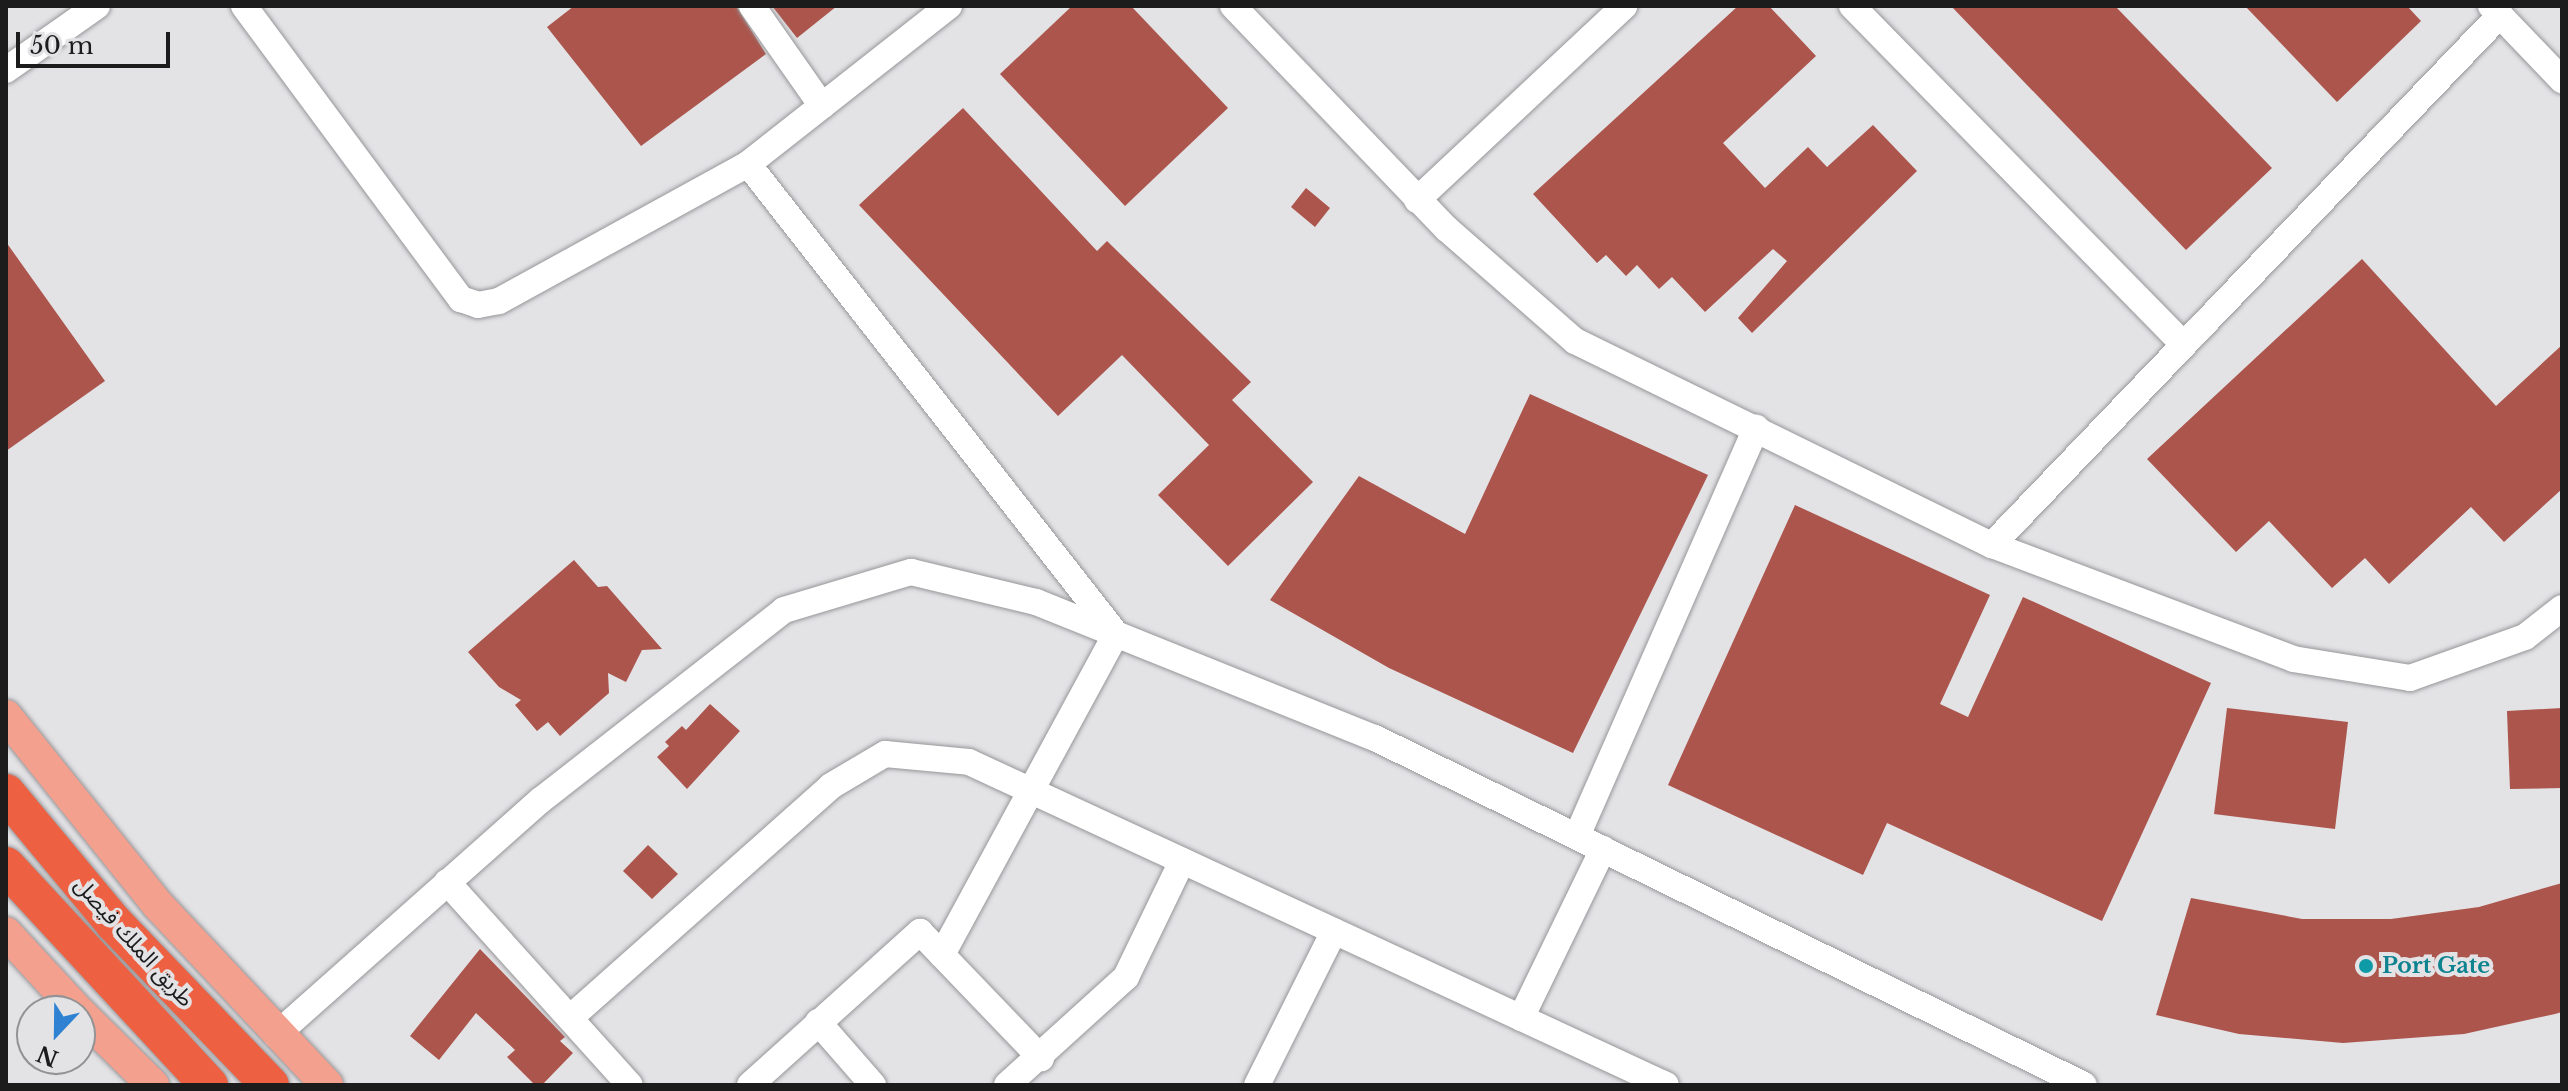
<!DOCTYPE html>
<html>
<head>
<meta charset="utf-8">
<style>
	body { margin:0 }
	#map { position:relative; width:2568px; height:1091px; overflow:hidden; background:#e3e2e5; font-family:"Libre Baskerville","Noto Sans Arabic",serif }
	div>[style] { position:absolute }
	.building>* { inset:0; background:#ab554c }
	.roads { filter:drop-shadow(0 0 2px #979699) drop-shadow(0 0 2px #979699) }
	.minor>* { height:26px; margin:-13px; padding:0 13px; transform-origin:13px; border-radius:13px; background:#fff }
	.major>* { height:32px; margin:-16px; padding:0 16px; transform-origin:16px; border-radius:16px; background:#f4a08e }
	.highway>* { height:38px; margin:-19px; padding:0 19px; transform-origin:19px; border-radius:19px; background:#ed6142 }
	.dots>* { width:22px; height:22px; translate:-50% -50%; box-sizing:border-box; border:4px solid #e3e2e5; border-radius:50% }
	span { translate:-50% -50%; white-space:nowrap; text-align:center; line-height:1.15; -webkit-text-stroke:8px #e3e2e5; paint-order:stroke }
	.street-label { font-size:22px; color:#1c1c1d }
	.culture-label { font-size:22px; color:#0d838f; font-weight:700 }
	.left { translate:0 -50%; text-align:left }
	.frame { position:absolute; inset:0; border:8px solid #1c1c1d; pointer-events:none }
	.north { position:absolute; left:16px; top:995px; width:80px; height:80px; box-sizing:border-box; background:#e3e2e5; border:2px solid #939395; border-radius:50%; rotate:202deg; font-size:22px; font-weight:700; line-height:32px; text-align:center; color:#1c1c1d }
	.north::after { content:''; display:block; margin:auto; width:28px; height:36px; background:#2e82d1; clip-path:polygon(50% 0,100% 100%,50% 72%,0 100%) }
	.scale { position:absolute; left:16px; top:32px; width:154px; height:36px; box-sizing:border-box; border:4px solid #1c1c1d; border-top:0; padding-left:10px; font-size:24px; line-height:28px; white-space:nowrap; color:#1c1c1d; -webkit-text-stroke:6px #e3e2e5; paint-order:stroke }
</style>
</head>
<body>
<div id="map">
	<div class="building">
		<div style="clip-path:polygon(574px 6px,736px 6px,766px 54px,641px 146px,547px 27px)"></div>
		<div style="clip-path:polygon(772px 6px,837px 6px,797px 38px)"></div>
		<div style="clip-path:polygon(1072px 6px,1131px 6px,1228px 108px,1125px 206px,1000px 74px)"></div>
		<div style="clip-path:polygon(1738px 6px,1769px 6px,1816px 56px,1723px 143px,1765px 188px,1808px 147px,1827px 167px,1873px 125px,1917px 171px,1752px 333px,1738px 318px,1787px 261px,1773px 249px,1705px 312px,1672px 277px,1659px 289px,1637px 265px,1626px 276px,1606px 255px,1597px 263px,1533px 194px)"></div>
		<div style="clip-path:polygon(1951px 6px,2115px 6px,2272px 168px,2186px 250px)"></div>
		<div style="clip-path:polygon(2245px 6px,2407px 6px,2421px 21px,2337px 102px)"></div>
		<div style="clip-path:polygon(963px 108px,1097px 251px,1107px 241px,1251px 382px,1232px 400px,1313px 482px,1228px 566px,1158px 495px,1209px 445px,1122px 355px,1058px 416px,859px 205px)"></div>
		<div style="clip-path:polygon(1306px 188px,1330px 208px,1315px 227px,1291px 207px)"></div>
		<div style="clip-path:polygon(6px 242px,105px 381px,6px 451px)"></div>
		<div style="clip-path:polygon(2362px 259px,2496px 406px,2562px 345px,2562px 489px,2504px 542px,2471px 507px,2389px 584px,2365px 558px,2332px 588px,2269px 521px,2236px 552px,2147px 459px)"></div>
		<div style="clip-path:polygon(1530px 394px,1708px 475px,1573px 753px,1389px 668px,1270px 600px,1359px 476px,1465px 534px)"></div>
		<div style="clip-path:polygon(1795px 505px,1990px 595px,1940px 704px,1968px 717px,2023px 597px,2211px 683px,2102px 921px,1887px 823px,1863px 875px,1668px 785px)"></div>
		<div style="clip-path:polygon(574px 560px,598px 587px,607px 586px,662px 649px,642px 650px,626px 682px,608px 673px,609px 693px,560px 736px,548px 722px,537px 731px,515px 705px,521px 700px,499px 687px,468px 652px)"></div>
		<div style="clip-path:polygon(710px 704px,740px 731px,687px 789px,657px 757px,669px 746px,665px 742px,682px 726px,686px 730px)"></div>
		<div style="clip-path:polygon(2227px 708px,2348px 722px,2335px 829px,2214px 814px)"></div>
		<div style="clip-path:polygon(2562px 708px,2562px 788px,2510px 789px,2507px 711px)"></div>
		<div style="clip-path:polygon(648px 845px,678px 874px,652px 899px,623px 871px)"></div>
		<div style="clip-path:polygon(2562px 883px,2562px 1012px,2555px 1014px,2464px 1034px,2343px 1043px,2239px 1034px,2156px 1015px,2191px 898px,2302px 919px,2391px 919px,2479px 907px)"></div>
		<div style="clip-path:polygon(480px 949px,565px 1037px,560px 1041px,573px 1053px,542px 1085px,535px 1085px,507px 1057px,515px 1050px,476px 1013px,439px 1060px,410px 1036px)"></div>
	</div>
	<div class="roads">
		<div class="minor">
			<div style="left:244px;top:6px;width:365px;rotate:53.5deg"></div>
			<div style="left:461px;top:299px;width:18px;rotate:19deg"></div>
			<div style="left:478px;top:305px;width:21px;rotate:-11deg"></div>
			<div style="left:499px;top:301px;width:284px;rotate:-28.8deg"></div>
			<div style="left:748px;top:164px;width:597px;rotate:51.94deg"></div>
			<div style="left:1116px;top:634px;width:365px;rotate:118.5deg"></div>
			<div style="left:752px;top:6px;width:122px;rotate:55deg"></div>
			<div style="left:1233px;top:6px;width:309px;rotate:46.2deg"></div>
			<div style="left:1447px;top:229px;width:170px;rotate:41.2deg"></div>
			<div style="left:1575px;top:341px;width:464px;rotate:26.1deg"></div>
			<div style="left:1992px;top:545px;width:322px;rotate:20.7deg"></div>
			<div style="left:2293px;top:659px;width:119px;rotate:9.2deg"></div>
			<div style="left:2410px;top:678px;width:122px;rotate:-19.6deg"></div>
			<div style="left:2525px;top:637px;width:47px;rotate:-38.1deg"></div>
			<div style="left:1852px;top:6px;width:474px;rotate:45.6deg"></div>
			<div style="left:2491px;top:6px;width:103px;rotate:46.2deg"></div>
			<div style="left:6px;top:70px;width:111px;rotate:-35.1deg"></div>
			<div style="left:748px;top:164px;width:256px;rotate:-38.2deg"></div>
			<div style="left:1417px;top:200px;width:284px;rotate:-43.1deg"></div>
			<div style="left:1992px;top:545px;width:734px;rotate:-46.21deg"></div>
			<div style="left:1577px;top:836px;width:446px;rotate:-66.3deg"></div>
			<div style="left:447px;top:882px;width:273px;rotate:48deg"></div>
			<div style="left:570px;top:1018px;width:349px;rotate:-41.6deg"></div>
			<div style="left:831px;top:786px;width:63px;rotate:-30.7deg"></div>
			<div style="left:885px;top:754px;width:84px;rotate:5.4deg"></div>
			<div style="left:969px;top:762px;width:768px;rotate:24.86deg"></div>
			<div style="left:1521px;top:1018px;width:188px;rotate:-64.1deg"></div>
			<div style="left:818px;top:1022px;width:84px;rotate:48.9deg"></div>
			<div style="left:276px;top:1035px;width:354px;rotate:-41.6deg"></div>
			<div style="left:541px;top:800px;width:308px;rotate:-38deg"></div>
			<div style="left:784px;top:610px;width:133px;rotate:-16.7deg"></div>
			<div style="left:911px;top:572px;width:129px;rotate:13.5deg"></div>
			<div style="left:1036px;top:602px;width:365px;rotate:21.9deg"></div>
			<div style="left:1375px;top:738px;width:789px;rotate:26.08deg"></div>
			<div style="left:750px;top:1085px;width:229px;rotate:-42deg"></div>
			<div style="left:920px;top:932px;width:175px;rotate:46.2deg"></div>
			<div style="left:1007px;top:1085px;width:161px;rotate:-42.2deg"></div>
			<div style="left:1126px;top:977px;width:129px;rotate:-64.2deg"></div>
			<div style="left:1257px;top:1085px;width:172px;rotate:-63.4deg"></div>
		</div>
		<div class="major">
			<div style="left:6px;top:716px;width:243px;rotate:51.2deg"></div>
			<div style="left:158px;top:905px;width:247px;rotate:46.8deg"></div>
			<div style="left:6px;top:933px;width:106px;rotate:47.3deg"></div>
			<div style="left:80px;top:1013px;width:103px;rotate:44.6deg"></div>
		</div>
		<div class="highway">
			<div style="left:6px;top:793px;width:169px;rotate:50.3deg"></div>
			<div style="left:114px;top:923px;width:225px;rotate:46.1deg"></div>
			<div style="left:6px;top:866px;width:299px;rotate:47.2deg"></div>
		</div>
	</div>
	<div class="dots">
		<div style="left:2366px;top:966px;background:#0f9aa8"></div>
	</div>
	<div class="street-label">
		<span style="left:134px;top:942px;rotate:48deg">طريق الملك فيصل</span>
	</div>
	<div class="culture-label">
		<span class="left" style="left:2382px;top:966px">Port Gate</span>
	</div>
	<div class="frame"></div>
	<div class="north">N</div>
	<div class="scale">50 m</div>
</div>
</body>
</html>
